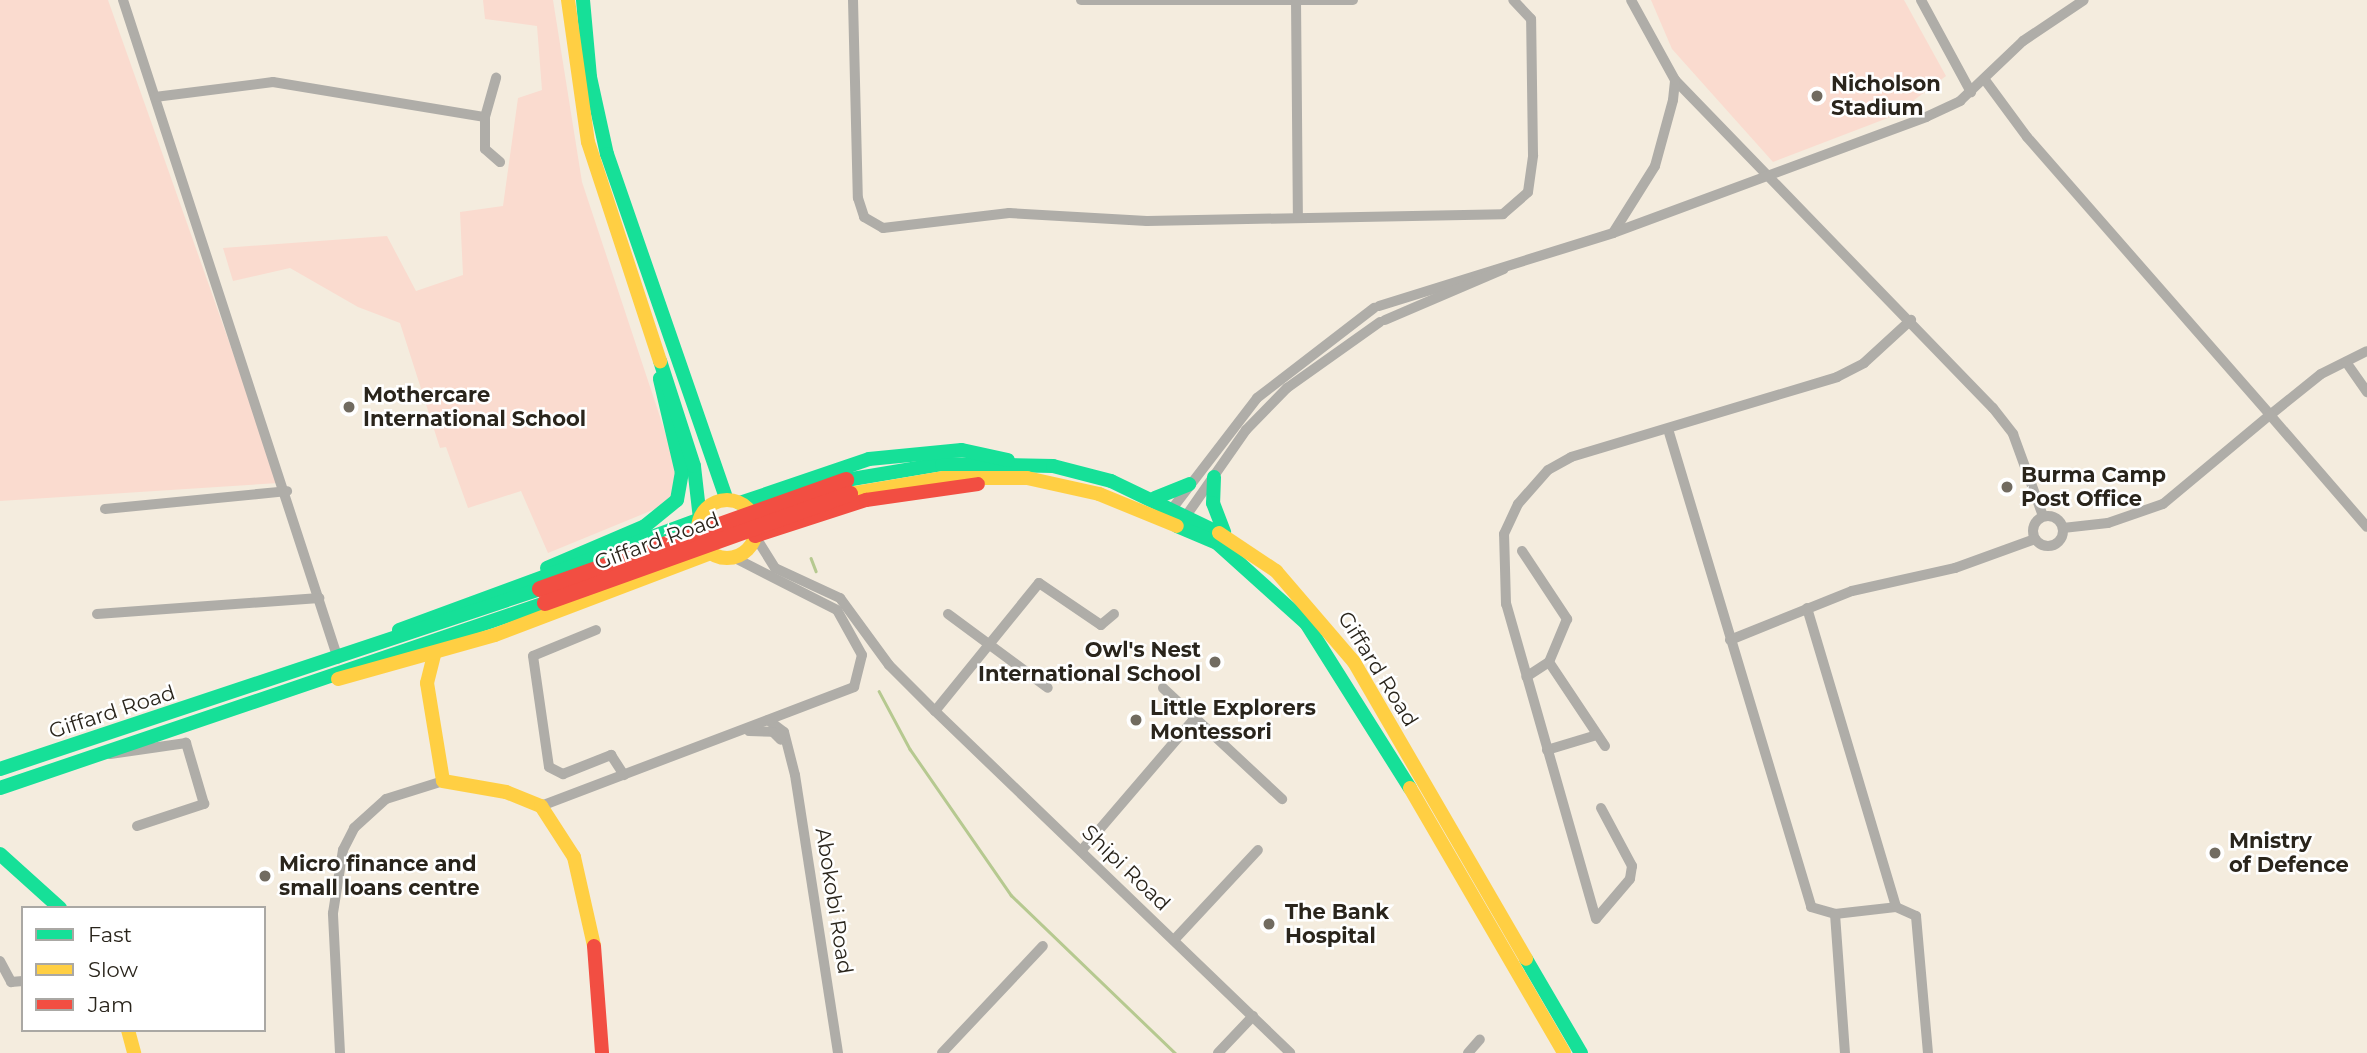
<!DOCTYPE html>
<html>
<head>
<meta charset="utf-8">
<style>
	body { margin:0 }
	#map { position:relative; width:2367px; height:1053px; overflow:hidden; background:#f4ecde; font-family:Montserrat,sans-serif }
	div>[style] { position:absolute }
	.green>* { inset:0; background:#fadbcf }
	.stream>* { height:2.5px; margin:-1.25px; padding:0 1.25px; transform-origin:1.25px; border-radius:1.25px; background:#b6c990 }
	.street>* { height:10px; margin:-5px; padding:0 5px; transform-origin:5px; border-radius:5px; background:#afada8 }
	.street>.ring { margin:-5px; padding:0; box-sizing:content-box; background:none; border:10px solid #afada8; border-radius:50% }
	.fast>* { height:14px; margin:-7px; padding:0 7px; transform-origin:7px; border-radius:7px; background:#16e098 }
	.slow>* { height:14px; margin:-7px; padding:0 7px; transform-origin:7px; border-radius:7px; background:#ffcf43 }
	.slow>.ring { margin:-7px; padding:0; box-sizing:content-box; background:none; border:14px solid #ffcf43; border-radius:50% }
	.jam>* { height:14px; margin:-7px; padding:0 7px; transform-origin:7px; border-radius:7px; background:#f24e42 }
	.jam-bridge>* { height:16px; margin:-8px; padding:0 8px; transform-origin:8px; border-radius:8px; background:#f24e42 }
	.dots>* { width:19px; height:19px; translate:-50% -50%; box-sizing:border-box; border:4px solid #fff; border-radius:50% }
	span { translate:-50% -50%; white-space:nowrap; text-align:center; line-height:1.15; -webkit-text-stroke:5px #fff; paint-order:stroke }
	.poi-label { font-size:21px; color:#2a251c; font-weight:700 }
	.left { translate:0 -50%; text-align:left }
	.right { translate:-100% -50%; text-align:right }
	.street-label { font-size:21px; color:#2a251c }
	.legend { position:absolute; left:21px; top:906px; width:245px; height:126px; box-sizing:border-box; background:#fff; border:2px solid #aaa8a4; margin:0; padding:9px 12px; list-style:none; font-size:21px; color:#2a251c }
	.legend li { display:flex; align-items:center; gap:14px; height:35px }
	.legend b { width:35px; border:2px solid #aaa8a4 }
</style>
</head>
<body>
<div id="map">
	<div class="green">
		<div style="clip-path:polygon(0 0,108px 0,279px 483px,0 501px)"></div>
		<div style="clip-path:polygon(483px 0,553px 0,582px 182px,678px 471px,674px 496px,665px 505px,548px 553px,521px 491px,468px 508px,446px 447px,440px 448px,400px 323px,358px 307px,290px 268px,233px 281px,223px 248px,387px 236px,416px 291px,463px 275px,460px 212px,503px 206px,518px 98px,542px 90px,537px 26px,485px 19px)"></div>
		<div style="clip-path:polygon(1651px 0,1904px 0,1946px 76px,1893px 116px,1773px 162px,1672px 49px)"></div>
	</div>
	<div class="stream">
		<div style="left:811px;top:558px;width:14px;rotate:69deg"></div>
		<div style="left:879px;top:691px;width:66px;rotate:61.9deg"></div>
		<div style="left:910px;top:749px;width:178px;rotate:55.3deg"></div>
		<div style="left:1011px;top:895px;width:228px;rotate:43.9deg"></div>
	</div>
	<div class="street">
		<div style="left:123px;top:0;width:693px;rotate:71.93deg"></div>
		<div style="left:853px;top:0;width:198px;rotate:88.6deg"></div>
		<div style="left:858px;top:198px;width:20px;rotate:72deg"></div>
		<div style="left:864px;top:217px;width:22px;rotate:30deg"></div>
		<div style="left:883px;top:228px;width:127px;rotate:-6.8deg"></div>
		<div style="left:1009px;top:213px;width:138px;rotate:3.3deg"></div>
		<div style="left:1147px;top:221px;width:356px;rotate:-1.1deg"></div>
		<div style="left:1503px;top:214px;width:33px;rotate:-41deg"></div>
		<div style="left:1528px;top:192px;width:37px;rotate:-82deg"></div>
		<div style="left:1533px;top:155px;width:136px;rotate:-90.8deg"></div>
		<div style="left:1531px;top:19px;width:26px;rotate:-133deg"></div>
		<div style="left:1081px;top:0;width:272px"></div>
		<div style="left:1296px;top:0;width:217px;rotate:89.5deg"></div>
		<div style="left:1921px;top:0;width:105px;rotate:61.5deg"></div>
		<div style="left:1675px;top:80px;width:457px;rotate:45.9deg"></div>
		<div style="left:1993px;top:408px;width:33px;rotate:52deg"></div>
		<div style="left:2013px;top:434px;width:87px;rotate:69.9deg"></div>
		<div style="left:1985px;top:80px;width:71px;rotate:53.6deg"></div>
		<div style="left:2027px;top:137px;width:369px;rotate:48.8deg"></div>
		<div style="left:2270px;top:415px;width:65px;rotate:-38.8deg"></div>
		<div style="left:2321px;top:374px;width:51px;rotate:-26.6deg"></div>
		<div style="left:155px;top:97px;width:119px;rotate:-7.2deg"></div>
		<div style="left:273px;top:82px;width:215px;rotate:9.4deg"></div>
		<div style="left:485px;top:117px;width:41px;rotate:-74.2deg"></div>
		<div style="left:485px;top:117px;width:32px;rotate:90deg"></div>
		<div style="left:485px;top:149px;width:20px;rotate:41deg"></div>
		<div style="left:1613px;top:233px;width:79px;rotate:-57.9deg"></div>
		<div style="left:1655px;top:166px;width:68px;rotate:-74.7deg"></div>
		<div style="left:1673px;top:100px;width:20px;rotate:-84deg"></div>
		<div style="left:1675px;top:80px;width:91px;rotate:-118.8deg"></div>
		<div style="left:1379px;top:306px;width:245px;rotate:-17.3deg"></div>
		<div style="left:1613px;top:233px;width:334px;rotate:-20.3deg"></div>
		<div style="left:1926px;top:117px;width:38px;rotate:-25deg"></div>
		<div style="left:1960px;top:101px;width:87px;rotate:-43.6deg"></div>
		<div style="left:2023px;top:41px;width:73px;rotate:-33.9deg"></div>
		<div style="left:1385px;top:320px;width:129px;rotate:-23.2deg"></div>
		<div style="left:2346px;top:362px;width:37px;rotate:55deg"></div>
		<div style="left:1668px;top:429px;width:499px;rotate:73.3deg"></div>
		<div style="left:1811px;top:907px;width:25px;rotate:16deg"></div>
		<div style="left:1835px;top:914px;width:61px;rotate:-6.5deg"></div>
		<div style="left:1896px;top:907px;width:22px;rotate:24deg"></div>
		<div style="left:1916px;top:916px;width:138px;rotate:85deg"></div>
		<div style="left:105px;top:509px;width:183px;rotate:-5.6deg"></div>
		<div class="ring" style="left:2033px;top:516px;width:20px;height:20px"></div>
		<div style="left:1186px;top:516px;width:105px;rotate:-55.1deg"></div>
		<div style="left:1246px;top:430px;width:59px;rotate:-45.7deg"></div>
		<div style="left:1287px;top:388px;width:114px;rotate:-35.4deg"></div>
		<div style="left:1165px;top:518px;width:151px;rotate:-52.5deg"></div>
		<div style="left:1257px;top:398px;width:148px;rotate:-37.6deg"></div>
		<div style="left:2063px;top:528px;width:45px;rotate:-6.3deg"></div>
		<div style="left:2108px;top:523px;width:58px;rotate:-19.1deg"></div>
		<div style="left:2163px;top:504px;width:139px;rotate:-39.8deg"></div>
		<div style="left:2270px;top:415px;width:148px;rotate:49.1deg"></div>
		<div style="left:755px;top:536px;width:38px;rotate:58deg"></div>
		<div style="left:775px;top:568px;width:72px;rotate:24.8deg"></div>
		<div style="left:840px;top:598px;width:83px;rotate:53.8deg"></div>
		<div style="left:889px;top:665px;width:65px;rotate:45deg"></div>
		<div style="left:1522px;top:551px;width:82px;rotate:56.5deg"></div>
		<div style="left:1567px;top:619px;width:47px;rotate:112.7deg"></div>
		<div style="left:1549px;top:662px;width:27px;rotate:147deg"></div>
		<div style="left:1807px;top:608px;width:312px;rotate:73.4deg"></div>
		<div style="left:97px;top:614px;width:223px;rotate:-4.1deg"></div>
		<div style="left:948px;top:614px;width:124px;rotate:36.5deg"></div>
		<div style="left:1114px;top:614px;width:17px;rotate:140deg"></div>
		<div style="left:1101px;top:625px;width:75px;rotate:-145.9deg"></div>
		<div style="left:1039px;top:583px;width:165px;rotate:129.1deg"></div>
		<div style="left:935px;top:711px;width:493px;rotate:43.9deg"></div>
		<div style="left:596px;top:630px;width:68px;rotate:157.6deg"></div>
		<div style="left:533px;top:656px;width:112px;rotate:81.8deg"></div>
		<div style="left:549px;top:767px;width:16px;rotate:27deg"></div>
		<div style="left:563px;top:774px;width:52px;rotate:-21.6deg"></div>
		<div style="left:611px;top:755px;width:24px;rotate:57deg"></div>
		<div style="left:1730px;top:640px;width:131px;rotate:-21.9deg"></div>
		<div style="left:1852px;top:591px;width:106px;rotate:-12.6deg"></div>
		<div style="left:1955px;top:568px;width:85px;rotate:-19.9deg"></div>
		<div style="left:1549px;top:662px;width:101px;rotate:56.3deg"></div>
		<div style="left:1163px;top:688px;width:163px;rotate:43deg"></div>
		<div style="left:768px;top:720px;width:20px;rotate:37deg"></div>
		<div style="left:784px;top:732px;width:44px;rotate:75.7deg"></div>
		<div style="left:795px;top:775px;width:281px;rotate:81.2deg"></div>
		<div style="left:749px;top:731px;width:24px;rotate:2deg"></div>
		<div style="left:773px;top:732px;width:11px;rotate:45deg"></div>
		<div style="left:1547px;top:750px;width:52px;rotate:-16.7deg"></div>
		<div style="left:110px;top:754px;width:77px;rotate:-8.2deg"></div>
		<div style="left:541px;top:806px;width:335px;rotate:-20.8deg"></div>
		<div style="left:854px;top:687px;width:33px;rotate:-76deg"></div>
		<div style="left:862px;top:655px;width:51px;rotate:-119.1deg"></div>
		<div style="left:837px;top:610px;width:117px;rotate:-153deg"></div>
		<div style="left:1601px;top:808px;width:66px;rotate:61.9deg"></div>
		<div style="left:1632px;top:866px;width:13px;rotate:99deg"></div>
		<div style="left:1630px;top:879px;width:52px;rotate:130.4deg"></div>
		<div style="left:1596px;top:919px;width:328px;rotate:-105.9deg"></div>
		<div style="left:1506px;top:604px;width:70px;rotate:-91.6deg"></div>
		<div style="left:1504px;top:534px;width:33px;rotate:-65deg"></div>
		<div style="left:1518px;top:504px;width:45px;rotate:-48.6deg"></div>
		<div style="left:1548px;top:470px;width:26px;rotate:-29deg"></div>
		<div style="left:1571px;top:457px;width:278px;rotate:-16.7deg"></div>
		<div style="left:1837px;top:377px;width:30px;rotate:-27deg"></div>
		<div style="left:1864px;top:363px;width:64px;rotate:-42.5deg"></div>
		<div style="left:137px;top:826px;width:71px;rotate:-18.2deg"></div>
		<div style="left:204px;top:804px;width:64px;rotate:-106.4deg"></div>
		<div style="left:1081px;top:851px;width:175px;rotate:-49.4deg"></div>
		<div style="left:1835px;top:914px;width:139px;rotate:85.9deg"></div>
		<div style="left:1174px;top:940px;width:123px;rotate:-47deg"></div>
		<div style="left:0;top:961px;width:24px;rotate:62deg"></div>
		<div style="left:11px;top:982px;width:12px;rotate:-5deg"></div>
		<div style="left:340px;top:1053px;width:140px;rotate:-92.9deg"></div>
		<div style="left:333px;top:913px;width:64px;rotate:-81deg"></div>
		<div style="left:343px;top:850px;width:25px;rotate:-63deg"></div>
		<div style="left:354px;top:828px;width:43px;rotate:-42.2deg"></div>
		<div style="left:386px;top:799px;width:60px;rotate:-17.5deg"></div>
		<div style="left:942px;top:1053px;width:147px;rotate:-46.7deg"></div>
		<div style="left:1218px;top:1053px;width:51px;rotate:-46.6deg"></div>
		<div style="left:1468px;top:1053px;width:18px;rotate:-49deg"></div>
	</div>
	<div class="fast">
		<div style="left:583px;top:0;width:77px;rotate:84.8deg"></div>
		<div style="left:590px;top:77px;width:79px;rotate:77.6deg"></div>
		<div style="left:607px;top:154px;width:366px;rotate:70.9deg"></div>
		<div style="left:1214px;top:477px;width:26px;rotate:92deg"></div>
		<div style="left:1213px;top:503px;width:31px;rotate:69deg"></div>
		<div style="left:846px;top:480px;width:97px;rotate:-9.5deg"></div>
		<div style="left:942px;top:464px;width:111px;rotate:1deg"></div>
		<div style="left:1053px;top:466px;width:60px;rotate:14.5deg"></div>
		<div style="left:1111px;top:481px;width:120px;rotate:25.7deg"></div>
		<div style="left:1155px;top:498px;width:37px;rotate:-22deg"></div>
		<div style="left:740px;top:503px;width:136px;rotate:-18.8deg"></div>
		<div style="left:869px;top:459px;width:93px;rotate:-5.5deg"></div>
		<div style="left:962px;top:450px;width:47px;rotate:12.3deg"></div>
		<div style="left:1177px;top:526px;width:43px;rotate:23deg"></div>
		<div style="left:1217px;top:543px;width:120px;rotate:42deg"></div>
		<div style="left:1306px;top:623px;width:195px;rotate:57.8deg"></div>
		<div style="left:547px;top:568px;width:107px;rotate:-23.2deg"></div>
		<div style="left:645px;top:526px;width:41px;rotate:-39.1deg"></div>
		<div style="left:677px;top:500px;width:27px;rotate:-80deg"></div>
		<div style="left:682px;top:473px;width:97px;rotate:-103.2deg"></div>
		<div style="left:399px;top:630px;width:321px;rotate:-20.2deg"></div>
		<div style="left:700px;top:519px;width:53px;rotate:-96.5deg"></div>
		<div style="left:694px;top:466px;width:110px;rotate:-107.9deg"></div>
		<div style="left:0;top:769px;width:569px;rotate:-18.43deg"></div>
		<div style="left:0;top:788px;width:576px;rotate:-18.75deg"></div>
		<div style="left:0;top:854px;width:81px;rotate:42deg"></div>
		<div style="left:1526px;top:959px;width:109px;rotate:59.7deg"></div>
	</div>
	<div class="slow">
		<div style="left:568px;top:0;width:143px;rotate:82deg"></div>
		<div style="left:588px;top:142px;width:231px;rotate:71.8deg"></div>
		<div style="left:850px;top:494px;width:95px;rotate:-9.7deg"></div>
		<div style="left:944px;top:478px;width:83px"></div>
		<div style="left:1027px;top:478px;width:74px;rotate:12.5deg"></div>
		<div style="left:1099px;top:494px;width:84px;rotate:22.3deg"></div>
		<div class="ring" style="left:698px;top:500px;width:44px;height:44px"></div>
		<div style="left:1219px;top:533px;width:69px;rotate:33.7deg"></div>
		<div style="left:1276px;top:571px;width:120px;rotate:49.4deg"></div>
		<div style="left:1354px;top:662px;width:343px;rotate:59.9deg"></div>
		<div style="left:434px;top:655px;width:29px;rotate:104deg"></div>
		<div style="left:427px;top:683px;width:99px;rotate:80.7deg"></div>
		<div style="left:443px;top:781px;width:64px;rotate:9.9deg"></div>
		<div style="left:506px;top:792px;width:38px;rotate:22deg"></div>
		<div style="left:541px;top:806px;width:61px;rotate:57.1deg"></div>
		<div style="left:574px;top:857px;width:91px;rotate:77.3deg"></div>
		<div style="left:338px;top:679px;width:163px;rotate:-15.7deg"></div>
		<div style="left:495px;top:635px;width:231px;rotate:-20.8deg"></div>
		<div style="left:1410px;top:788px;width:306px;rotate:59.8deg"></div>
		<div style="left:128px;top:1030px;width:24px;rotate:75deg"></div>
	</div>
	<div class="jam">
		<div style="left:755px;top:536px;width:117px;rotate:-18deg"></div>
		<div style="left:866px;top:500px;width:113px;rotate:-8.1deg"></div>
		<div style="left:594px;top:946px;width:107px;rotate:85.7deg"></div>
	</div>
	<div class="jam-bridge">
		<div style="left:540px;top:589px;width:325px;rotate:-19.6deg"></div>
		<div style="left:545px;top:603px;width:324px;rotate:-19.7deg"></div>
	</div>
	<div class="dots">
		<div style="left:1817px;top:96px;background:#716b60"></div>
		<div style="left:349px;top:407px;background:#716b60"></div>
		<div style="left:2007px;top:487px;background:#716b60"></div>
		<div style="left:1215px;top:662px;background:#716b60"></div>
		<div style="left:1136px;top:720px;background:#716b60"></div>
		<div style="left:2215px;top:853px;background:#716b60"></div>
		<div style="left:265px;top:876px;background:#716b60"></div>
		<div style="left:1269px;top:924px;background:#716b60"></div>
	</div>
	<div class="poi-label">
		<span class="left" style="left:1831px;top:96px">Nicholson<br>Stadium</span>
		<span class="left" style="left:363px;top:407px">Mothercare<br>International School</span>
		<span class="left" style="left:2021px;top:487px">Burma Camp<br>Post Office</span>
		<span class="right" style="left:1201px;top:662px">Owl's Nest<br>International School</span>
		<span class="left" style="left:1150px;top:720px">Little Explorers<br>Montessori</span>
		<span class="left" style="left:2229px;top:853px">Mnistry<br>of Defence</span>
		<span class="left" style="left:279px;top:876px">Micro finance and<br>small loans centre</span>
		<span class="left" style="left:1285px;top:924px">The Bank<br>Hospital</span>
	</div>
	<div class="street-label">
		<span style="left:657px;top:541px;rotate:-20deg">Giffard Road</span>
		<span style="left:1378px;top:669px;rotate:58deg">Giffard Road</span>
		<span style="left:112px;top:712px;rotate:-18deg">Giffard Road</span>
		<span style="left:1126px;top:868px;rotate:44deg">Shipi Road</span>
		<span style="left:834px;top:901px;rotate:81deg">Abokobi Road</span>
	</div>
	<ul class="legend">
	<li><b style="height:9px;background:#16e098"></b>Fast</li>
	<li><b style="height:9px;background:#ffcf43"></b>Slow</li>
	<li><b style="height:9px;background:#f24e42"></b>Jam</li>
	</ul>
</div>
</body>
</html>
